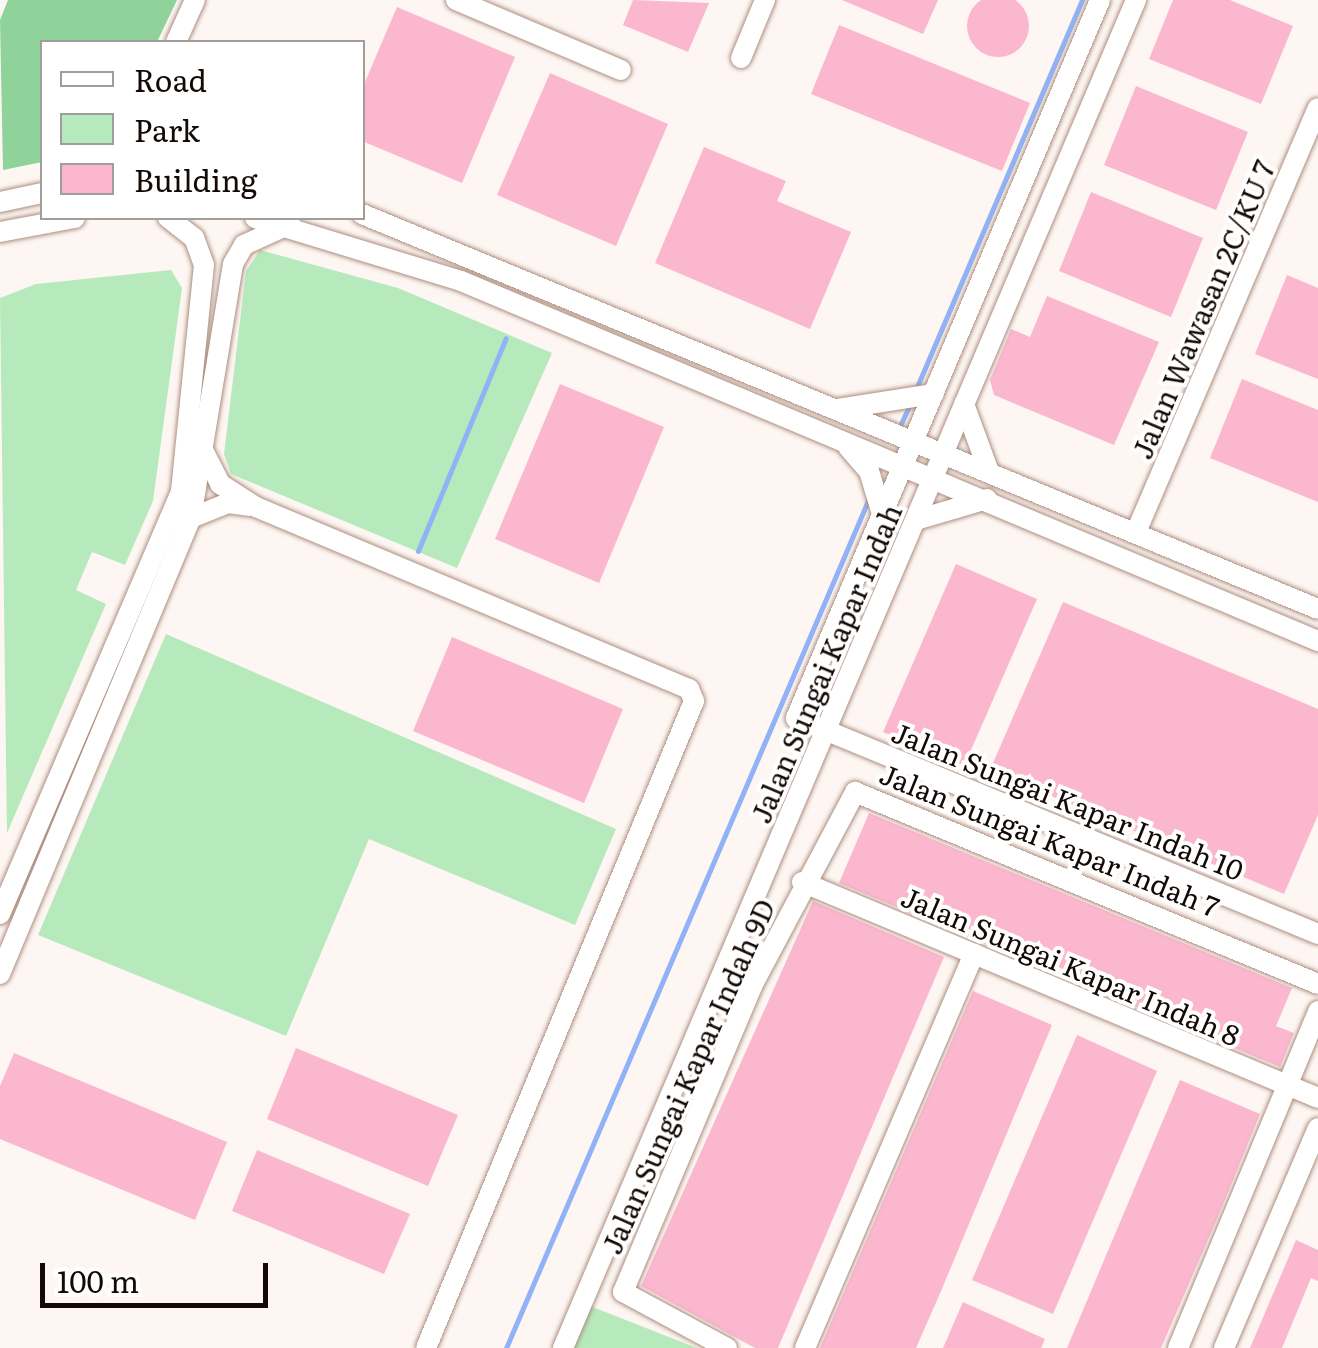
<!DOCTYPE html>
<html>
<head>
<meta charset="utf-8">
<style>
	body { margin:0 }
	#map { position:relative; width:1318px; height:1348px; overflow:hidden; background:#fdf6f2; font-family:Literata,serif }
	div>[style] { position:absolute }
	.green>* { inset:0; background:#b6eabd }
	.forest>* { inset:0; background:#8fd39a }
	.stream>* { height:5px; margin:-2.5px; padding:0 2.5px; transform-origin:2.5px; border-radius:2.5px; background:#91b2f6 }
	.building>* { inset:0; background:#fbb7ce }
	.round { border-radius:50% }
	.roads { filter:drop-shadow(0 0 2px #ad8e7f) drop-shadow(0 0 2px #ad8e7f) }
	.minor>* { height:20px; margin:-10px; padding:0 10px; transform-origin:10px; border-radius:10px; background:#fff }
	span { translate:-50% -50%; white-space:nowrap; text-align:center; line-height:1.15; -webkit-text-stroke:8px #fff; paint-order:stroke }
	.street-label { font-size:28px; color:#140a05 }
	.legend { position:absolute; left:40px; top:40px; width:325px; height:180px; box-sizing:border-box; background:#fff; border:2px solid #a19d9b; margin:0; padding:12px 18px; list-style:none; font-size:30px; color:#140a05 }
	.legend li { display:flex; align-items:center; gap:20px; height:50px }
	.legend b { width:50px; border:2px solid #a19d9b }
	.scale { position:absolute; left:40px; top:1263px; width:228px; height:45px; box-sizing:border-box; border:5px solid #140a05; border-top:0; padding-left:12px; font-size:30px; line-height:35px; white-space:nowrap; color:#140a05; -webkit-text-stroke:8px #fff; paint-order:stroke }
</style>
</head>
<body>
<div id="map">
	<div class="green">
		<div style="clip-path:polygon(260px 250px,398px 288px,552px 353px,457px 568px,231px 474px,224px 454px,246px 271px)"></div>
		<div style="clip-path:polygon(171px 270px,182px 288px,153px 501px,125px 565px,92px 552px,76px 590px,106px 604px,7px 833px,0 298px,36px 284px)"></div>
		<div style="clip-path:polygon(166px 634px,616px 829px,575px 925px,369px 839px,286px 1036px,38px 935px)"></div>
		<div style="clip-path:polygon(590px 1306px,697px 1348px,572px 1348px)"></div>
	</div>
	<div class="forest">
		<div style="clip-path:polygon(8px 0,177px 0,157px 42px,42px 42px,42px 162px,3px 170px,0 20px)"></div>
	</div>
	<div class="stream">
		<div style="left:916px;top:389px;width:423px;rotate:-66.9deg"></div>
		<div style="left:898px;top:430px;width:29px;rotate:-65deg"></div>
		<div style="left:418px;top:551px;width:230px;rotate:-67.6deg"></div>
		<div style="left:506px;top:1348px;width:926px;rotate:-66.87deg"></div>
	</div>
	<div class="building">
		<div class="round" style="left:967px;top:-5px;width:62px;height:62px"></div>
		<div style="clip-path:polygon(633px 0,709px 3px,688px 52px,623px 25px)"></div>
		<div style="clip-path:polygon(842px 0,938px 0,923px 34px)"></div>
		<div style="clip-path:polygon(1173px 0,1230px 0,1293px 26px,1261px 104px,1149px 59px)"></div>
		<div style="clip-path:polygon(397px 7px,515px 57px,462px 183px,362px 141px,362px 89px)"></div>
		<div style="clip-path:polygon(839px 25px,1030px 103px,1002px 171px,811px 94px)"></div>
		<div style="clip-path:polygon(550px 73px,668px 124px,616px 246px,497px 195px)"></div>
		<div style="clip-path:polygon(1136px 86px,1248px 132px,1216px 210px,1104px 165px)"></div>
		<div style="clip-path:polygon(704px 147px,786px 181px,777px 201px,851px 232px,810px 329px,655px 263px)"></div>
		<div style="clip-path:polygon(1091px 192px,1203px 238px,1171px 317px,1059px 271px)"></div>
		<div style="clip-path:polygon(1287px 275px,1318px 288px,1318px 379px,1255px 354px)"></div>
		<div style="clip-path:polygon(1047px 296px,1159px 342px,1114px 445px,994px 395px,990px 380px,1011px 329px,1030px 337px)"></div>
		<div style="clip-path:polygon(1242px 379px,1318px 410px,1318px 502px,1210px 458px)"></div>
		<div style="clip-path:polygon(560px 384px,664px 427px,599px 583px,495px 539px)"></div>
		<div style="clip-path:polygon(956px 564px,1037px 599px,964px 766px,883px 732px)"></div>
		<div style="clip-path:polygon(1063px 602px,1318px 709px,1318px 815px,1284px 894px,990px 770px)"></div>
		<div style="clip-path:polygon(452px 637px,623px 709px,584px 803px,413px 731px)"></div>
		<div style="clip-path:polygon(869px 813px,1292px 988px,1276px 1026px,1294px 1033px,1280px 1067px,839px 883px)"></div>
		<div style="clip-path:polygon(813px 901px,944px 957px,778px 1348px,755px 1348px,641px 1286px)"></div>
		<div style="clip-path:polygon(973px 991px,1052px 1025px,941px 1291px,916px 1348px,820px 1348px)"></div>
		<div style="clip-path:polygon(1077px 1035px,1157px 1071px,1053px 1314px,972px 1280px)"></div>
		<div style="clip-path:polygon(296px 1048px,458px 1115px,428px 1186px,267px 1119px)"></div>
		<div style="clip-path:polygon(14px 1053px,227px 1142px,195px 1220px,0 1139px,0 1086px)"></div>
		<div style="clip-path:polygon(1180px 1080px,1260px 1114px,1217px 1219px,1161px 1348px,1067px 1348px)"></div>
		<div style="clip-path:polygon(257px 1150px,410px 1214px,384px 1274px,232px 1211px)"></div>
		<div style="clip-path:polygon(1296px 1240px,1318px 1250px,1318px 1281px,1311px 1278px,1282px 1348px,1250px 1348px)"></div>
		<div style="clip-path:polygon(963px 1302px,1045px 1339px,1041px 1348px,943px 1348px)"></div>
	</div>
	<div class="roads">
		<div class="minor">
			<div style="left:456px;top:0;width:179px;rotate:23deg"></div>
			<div style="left:1100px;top:0;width:780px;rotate:112.95deg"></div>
			<div style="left:796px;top:718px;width:565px;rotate:22.48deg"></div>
			<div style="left:176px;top:42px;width:46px;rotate:-65.7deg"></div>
			<div style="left:741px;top:58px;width:63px;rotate:-67.5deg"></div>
			<div style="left:0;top:202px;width:43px;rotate:-12.1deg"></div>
			<div style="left:362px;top:214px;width:1034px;rotate:22.45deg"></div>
			<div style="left:255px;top:218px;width:215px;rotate:17deg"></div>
			<div style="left:461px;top:281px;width:930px;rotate:22.79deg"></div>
			<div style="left:0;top:232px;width:76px;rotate:-10.6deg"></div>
			<div style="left:964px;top:404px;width:72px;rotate:69.8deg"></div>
			<div style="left:838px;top:409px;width:97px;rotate:-8.9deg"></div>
			<div style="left:848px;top:447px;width:32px;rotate:49deg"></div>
			<div style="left:869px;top:471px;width:45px;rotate:73.2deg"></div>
			<div style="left:204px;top:452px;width:36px;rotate:63deg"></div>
			<div style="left:220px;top:484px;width:43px;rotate:32.6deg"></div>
			<div style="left:256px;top:507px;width:470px;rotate:22.8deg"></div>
			<div style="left:689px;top:689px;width:13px;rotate:67deg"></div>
			<div style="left:694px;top:701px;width:700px;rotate:112.5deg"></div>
			<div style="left:191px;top:518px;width:40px;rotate:-22deg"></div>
			<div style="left:228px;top:503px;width:21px;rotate:8deg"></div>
			<div style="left:916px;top:520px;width:74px;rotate:-16.5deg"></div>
			<div style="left:1136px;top:532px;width:461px;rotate:-66.8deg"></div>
			<div style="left:802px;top:882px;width:559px;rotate:22.71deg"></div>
			<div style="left:0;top:914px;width:460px;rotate:-66.8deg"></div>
			<div style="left:181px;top:491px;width:227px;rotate:-84.2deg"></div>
			<div style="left:204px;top:265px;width:29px;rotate:-110deg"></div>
			<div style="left:194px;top:238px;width:33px;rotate:-142deg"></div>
			<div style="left:0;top:974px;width:494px;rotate:-67.3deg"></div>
			<div style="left:191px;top:518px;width:257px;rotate:-80.6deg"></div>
			<div style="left:233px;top:264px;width:22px;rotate:-60deg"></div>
			<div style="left:244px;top:245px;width:51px;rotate:-24.5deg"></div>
			<div style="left:563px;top:1348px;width:1465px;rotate:-66.97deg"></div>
			<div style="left:727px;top:1348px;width:118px;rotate:-151.7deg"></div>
			<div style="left:623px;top:1292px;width:332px;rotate:-67.1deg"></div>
			<div style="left:752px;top:986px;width:220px;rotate:-62deg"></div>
			<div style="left:855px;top:792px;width:501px;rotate:22.52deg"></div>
			<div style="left:805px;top:1348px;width:429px;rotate:-66.8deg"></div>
			<div style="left:1178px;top:1348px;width:365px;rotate:-67.4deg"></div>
			<div style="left:1224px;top:1348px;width:239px;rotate:-66.9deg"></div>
		</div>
	</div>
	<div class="street-label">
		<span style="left:1202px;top:309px;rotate:-67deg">Jalan Wawasan 2C/KU 7</span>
		<span style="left:825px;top:663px;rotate:-67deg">Jalan Sungai Kapar Indah</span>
		<span style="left:1068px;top:800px;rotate:22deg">Jalan Sungai Kapar Indah 10</span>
		<span style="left:1050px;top:839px;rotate:22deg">Jalan Sungai Kapar Indah 7</span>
		<span style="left:1071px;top:965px;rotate:23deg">Jalan Sungai Kapar Indah 8</span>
		<span style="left:687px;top:1076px;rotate:-66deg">Jalan Sungai Kapar Indah 9D</span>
	</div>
	<ul class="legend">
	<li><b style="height:12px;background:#fff"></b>Road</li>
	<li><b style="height:28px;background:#b6eabd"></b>Park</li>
	<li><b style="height:28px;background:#fbb7ce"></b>Building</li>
	</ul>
	<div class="scale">100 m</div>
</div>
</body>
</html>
